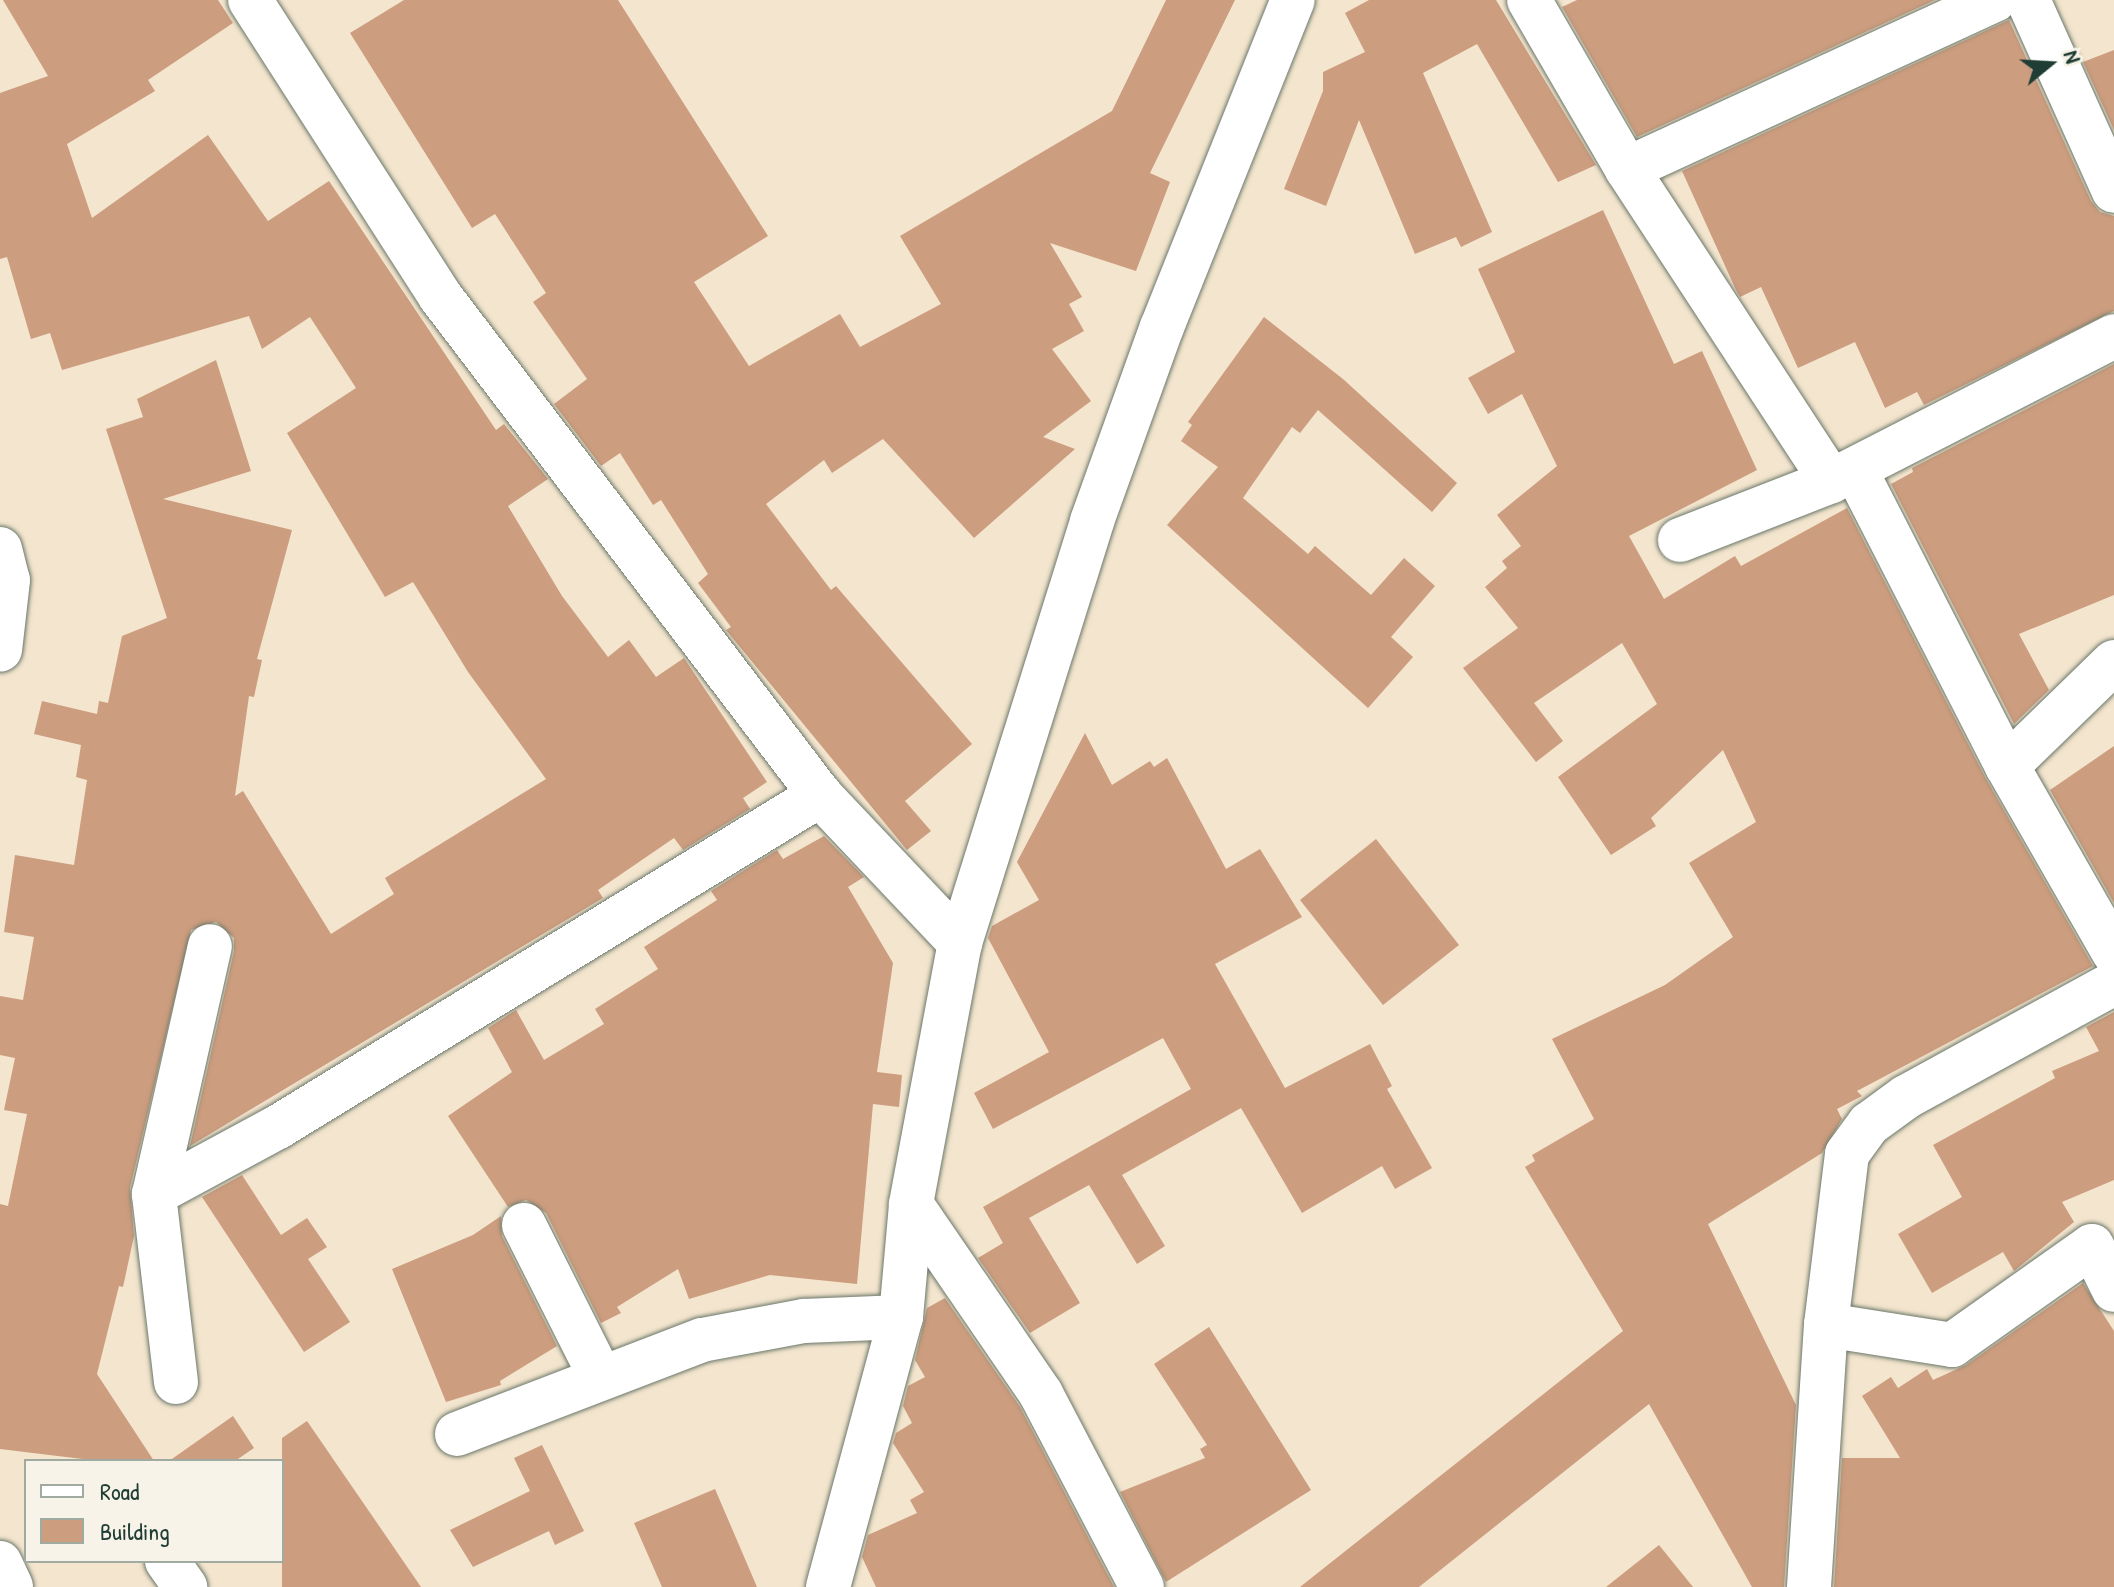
<!DOCTYPE html>
<html>
<head>
<meta charset="utf-8">
<style>
	body { margin:0 }
	#map { position:relative; width:2114px; height:1587px; overflow:hidden; background:#f4e5ce; font-family:"Patrick Hand",sans-serif }
	div>[style] { position:absolute }
	.building>* { inset:0; background:#cd9d7f }
	.roads { filter:drop-shadow(0 0 2px #6a786a) drop-shadow(0 0 2px #6a786a) }
	.street>* { height:44px; margin:-22px; padding:0 22px; transform-origin:22px; border-radius:22px; background:#fff }
	span { translate:-50% -50%; white-space:nowrap; text-align:center; line-height:1.15; -webkit-text-stroke:8px #f7f3e8; paint-order:stroke }
	.legend { position:absolute; left:24px; top:1459px; width:260px; height:104px; box-sizing:border-box; background:#f7f3e8; border:2px solid #a1aaa0; margin:0; padding:10px 14px; list-style:none; font-size:24px; color:#1f3d34 }
	.legend li { display:flex; align-items:center; gap:16px; height:40px }
	.legend b { width:40px; border:2px solid #a1aaa0 }
	.north { position:absolute; left:2010px; top:24px; width:80px; height:80px; -webkit-text-stroke:6px #f7f3e8; paint-order:stroke; rotate:72deg; font-size:22px; font-weight:700; line-height:32px; text-align:center; color:#1f3d34 }
	.north::after { content:''; display:block; margin:auto; width:28px; height:36px; background:#1f3d34; clip-path:polygon(50% 0,100% 100%,50% 72%,0 100%) }
</style>
</head>
<body>
<div id="map">
	<div class="building">
		<div style="clip-path:polygon(3px 0,218px 0,233px 23px,148px 80px,155px 91px,67px 144px,92px 218px,208px 135px,268px 221px,329px 181px,496px 430px,504px 424px,548px 479px,508px 506px,562px 596px,608px 657px,629px 640px,656px 677px,684px 658px,767px 782px,743px 798px,750px 809px,683px 850px,674px 838px,598px 890px,603px 898px,190px 1146px,234px 951px,234px 938px,216px 922px,191px 930px,130px 1188px,134px 1236px,123px 1287px,119px 1286px,97px 1374px,154px 1461px,99px 1461px,0 1449px,0 1204px,8px 1206px,27px 1114px,4px 1110px,15px 1058px,0 1055px,0 996px,23px 1000px,34px 937px,4px 932px,15px 855px,74px 865px,87px 780px,76px 777px,81px 745px,34px 734px,42px 701px,97px 714px,99px 701px,108px 703px,122px 636px,167px 618px,106px 429px,143px 417px,137px 399px,216px 360px,251px 471px,163px 499px,292px 530px,257px 659px,262px 660px,254px 697px,249px 696px,235px 796px,243px 791px,331px 934px,394px 894px,385px 878px,546px 779px,468px 672px,413px 582px,385px 597px,287px 433px,356px 388px,310px 317px,262px 349px,249px 316px,62px 370px,50px 333px,31px 339px,7px 257px,0 259px,0 93px,48px 76px)"></div>
		<div style="clip-path:polygon(404px 0,618px 0,768px 236px,694px 282px,749px 366px,840px 314px,860px 347px,941px 304px,900px 236px,1112px 111px,1166px 0,1235px 0,1150px 173px,1170px 182px,1136px 271px,1050px 243px,1082px 297px,1069px 304px,1084px 331px,1052px 349px,1091px 401px,1043px 437px,1075px 449px,974px 538px,883px 439px,832px 473px,824px 460px,766px 504px,831px 590px,836px 586px,972px 744px,905px 801px,931px 831px,907px 850px,726px 630px,731px 627px,698px 583px,708px 574px,661px 500px,653px 505px,620px 453px,601px 466px,554px 404px,587px 379px,533px 302px,546px 293px,495px 214px,472px 228px,350px 33px)"></div>
		<div style="clip-path:polygon(1369px 0,1496px 0,1596px 165px,1558px 182px,1477px 44px,1423px 73px,1492px 232px,1461px 247px,1456px 237px,1415px 254px,1359px 120px,1326px 206px,1284px 189px,1323px 91px,1323px 72px,1365px 52px,1345px 13px)"></div>
		<div style="clip-path:polygon(1577px 0,1935px 0,1637px 137px,1562px 7px)"></div>
		<div style="clip-path:polygon(2009px 20px,2091px 201px,2100px 212px,2114px 216px,2114px 311px,1924px 405px,1917px 392px,1885px 408px,1855px 342px,1798px 368px,1761px 287px,1740px 297px,1736px 290px,1682px 171px)"></div>
		<div style="clip-path:polygon(2114px 50px,2114px 130px,2083px 62px)"></div>
		<div style="clip-path:polygon(1603px 210px,1674px 364px,1702px 351px,1757px 470px,1629px 536px,1664px 599px,1735px 556px,1741px 566px,1847px 508px,1985px 777px,2093px 966px,1857px 1091px,1862px 1096px,1837px 1109px,1842px 1119px,1822px 1153px,1708px 1224px,1796px 1405px,1784px 1587px,1752px 1587px,1649px 1404px,1419px 1587px,1300px 1587px,1623px 1331px,1525px 1167px,1535px 1161px,1532px 1155px,1594px 1119px,1552px 1039px,1665px 985px,1733px 937px,1689px 863px,1756px 822px,1723px 750px,1651px 818px,1656px 826px,1611px 855px,1558px 777px,1657px 704px,1622px 643px,1534px 703px,1563px 741px,1536px 762px,1463px 668px,1518px 628px,1485px 587px,1507px 568px,1502px 561px,1521px 546px,1497px 515px,1557px 466px,1522px 394px,1488px 414px,1468px 378px,1515px 352px,1478px 269px)"></div>
		<div style="clip-path:polygon(1264px 317px,1343px 379px,1457px 483px,1432px 512px,1318px 410px,1300px 433px,1292px 427px,1243px 498px,1308px 554px,1315px 546px,1371px 595px,1404px 558px,1435px 586px,1391px 637px,1413px 657px,1368px 708px,1167px 525px,1218px 467px,1181px 441px,1192px 425px,1188px 422px)"></div>
		<div style="clip-path:polygon(2114px 364px,2114px 595px,2019px 634px,2049px 690px,2014px 724px,1891px 484px,1913px 472px,1912px 468px)"></div>
		<div style="clip-path:polygon(1085px 733px,1112px 785px,1150px 761px,1154px 767px,1167px 758px,1226px 869px,1260px 849px,1302px 917px,1215px 964px,1285px 1088px,1370px 1044px,1392px 1086px,1387px 1089px,1432px 1168px,1395px 1189px,1382px 1166px,1302px 1213px,1241px 1108px,1122px 1175px,1165px 1246px,1137px 1264px,1089px 1185px,1029px 1218px,1080px 1303px,1030px 1333px,978px 1258px,1003px 1243px,983px 1207px,1191px 1089px,1163px 1038px,993px 1129px,974px 1093px,1049px 1052px,988px 938px,992px 926px,1039px 900px,1017px 862px)"></div>
		<div style="clip-path:polygon(2114px 746px,2114px 903px,2050px 790px)"></div>
		<div style="clip-path:polygon(824px 836px,864px 877px,848px 887px,893px 963px,877px 1072px,902px 1075px,899px 1107px,873px 1104px,857px 1284px,770px 1275px,689px 1299px,678px 1269px,617px 1307px,621px 1313px,601px 1323px,546px 1213px,526px 1200px,508px 1207px,448px 1116px,512px 1072px,488px 1028px,516px 1010px,544px 1060px,604px 1024px,595px 1009px,658px 969px,644px 947px,717px 900px,711px 891px,777px 850px,783px 859px)"></div>
		<div style="clip-path:polygon(1376px 839px,1459px 945px,1383px 1005px,1300px 900px)"></div>
		<div style="clip-path:polygon(2114px 1012px,2114px 1180px,2062px 1202px,2074px 1222px,2014px 1271px,2003px 1252px,1932px 1293px,1898px 1234px,1962px 1197px,1933px 1145px,2055px 1078px,2052px 1071px,2099px 1051px,2086px 1027px)"></div>
		<div style="clip-path:polygon(242px 1175px,281px 1235px,307px 1218px,327px 1247px,308px 1259px,350px 1322px,304px 1352px,202px 1197px)"></div>
		<div style="clip-path:polygon(501px 1216px,502px 1236px,557px 1346px,500px 1381px,501px 1385px,446px 1402px,392px 1269px,473px 1235px)"></div>
		<div style="clip-path:polygon(2083px 1283px,2114px 1331px,2114px 1587px,1834px 1587px,1842px 1458px,1900px 1458px,1862px 1396px,1891px 1377px,1898px 1388px,1927px 1369px,1933px 1380px,1966px 1365px)"></div>
		<div style="clip-path:polygon(945px 1298px,1020px 1407px,1114px 1587px,876px 1587px,862px 1557px,868px 1535px,917px 1513px,910px 1500px,924px 1492px,893px 1443px,896px 1433px,912px 1423px,903px 1406px,908px 1386px,925px 1377px,915px 1360px,927px 1308px)"></div>
		<div style="clip-path:polygon(1209px 1327px,1311px 1490px,1166px 1582px,1120px 1492px,1205px 1458px,1200px 1449px,1207px 1445px,1154px 1364px)"></div>
		<div style="clip-path:polygon(233px 1416px,254px 1448px,235px 1461px,169px 1461px)"></div>
		<div style="clip-path:polygon(307px 1421px,421px 1587px,282px 1587px,282px 1438px)"></div>
		<div style="clip-path:polygon(542px 1445px,584px 1531px,555px 1545px,549px 1531px,473px 1567px,450px 1530px,530px 1491px,514px 1458px)"></div>
		<div style="clip-path:polygon(715px 1489px,757px 1587px,662px 1587px,634px 1523px)"></div>
		<div style="clip-path:polygon(1659px 1545px,1693px 1587px,1606px 1587px)"></div>
	</div>
	<div class="roads">
		<div class="street">
			<div style="left:250px;top:0;width:352px;rotate:57.3deg"></div>
			<div style="left:440px;top:296px;width:627px;rotate:52.71deg"></div>
			<div style="left:820px;top:795px;width:204px;rotate:46.6deg"></div>
			<div style="left:1529px;top:0;width:195px;rotate:59.9deg"></div>
			<div style="left:1627px;top:169px;width:373px;rotate:56.8deg"></div>
			<div style="left:1831px;top:481px;width:318px;rotate:-27.1deg"></div>
			<div style="left:2028px;top:0;width:209px;rotate:65.8deg"></div>
			<div style="left:1627px;top:169px;width:405px;rotate:-24.7deg"></div>
			<div style="left:1856px;top:471px;width:331px;rotate:62.9deg"></div>
			<div style="left:2007px;top:766px;width:215px;rotate:60.2deg"></div>
			<div style="left:1680px;top:540px;width:162px;rotate:-21.3deg"></div>
			<div style="left:0;top:549px;width:32px;rotate:76deg"></div>
			<div style="left:8px;top:580px;width:70px;rotate:96.5deg"></div>
			<div style="left:2007px;top:766px;width:149px;rotate:-44.2deg"></div>
			<div style="left:154px;top:1194px;width:141px;rotate:-28.4deg"></div>
			<div style="left:278px;top:1127px;width:636px;rotate:-31.49deg"></div>
			<div style="left:911px;top:1204px;width:230px;rotate:55.6deg"></div>
			<div style="left:1041px;top:1394px;width:218px;rotate:62.4deg"></div>
			<div style="left:524px;top:1225px;width:169px;rotate:63.3deg"></div>
			<div style="left:1826px;top:1325px;width:128px;rotate:9deg"></div>
			<div style="left:1952px;top:1345px;width:171px;rotate:-35.3deg"></div>
			<div style="left:2092px;top:1246px;width:49px;rotate:63.4deg"></div>
			<div style="left:176px;top:1382px;width:189px;rotate:-96.7deg"></div>
			<div style="left:154px;top:1194px;width:254px;rotate:-77.3deg"></div>
			<div style="left:457px;top:1434px;width:262px;rotate:-21deg"></div>
			<div style="left:702px;top:1340px;width:104px;rotate:-10.6deg"></div>
			<div style="left:804px;top:1321px;width:97px;rotate:-2.4deg"></div>
			<div style="left:167px;top:1561px;width:32px;rotate:55deg"></div>
			<div style="left:0;top:1563px;width:26px;rotate:65deg"></div>
			<div style="left:828px;top:1587px;width:280px;rotate:-74.9deg"></div>
			<div style="left:901px;top:1317px;width:113px;rotate:-84.9deg"></div>
			<div style="left:911px;top:1204px;width:266px;rotate:-79.4deg"></div>
			<div style="left:960px;top:943px;width:442px;rotate:-72.6deg"></div>
			<div style="left:1092px;top:521px;width:206px;rotate:-70.2deg"></div>
			<div style="left:1162px;top:327px;width:352px;rotate:-68.2deg"></div>
			<div style="left:1809px;top:1587px;width:263px;rotate:-86.3deg"></div>
			<div style="left:1826px;top:1325px;width:172px;rotate:-83deg"></div>
			<div style="left:1847px;top:1154px;width:37px;rotate:-54deg"></div>
			<div style="left:1869px;top:1124px;width:46px;rotate:-36.1deg"></div>
			<div style="left:1906px;top:1097px;width:237px;rotate:-28.7deg"></div>
		</div>
	</div>
	<ul class="legend">
	<li><b style="height:10px;background:#fff"></b>Road</li>
	<li><b style="height:22px;background:#cd9d7f"></b>Building</li>
	</ul>
	<div class="north">N</div>
</div>
</body>
</html>
